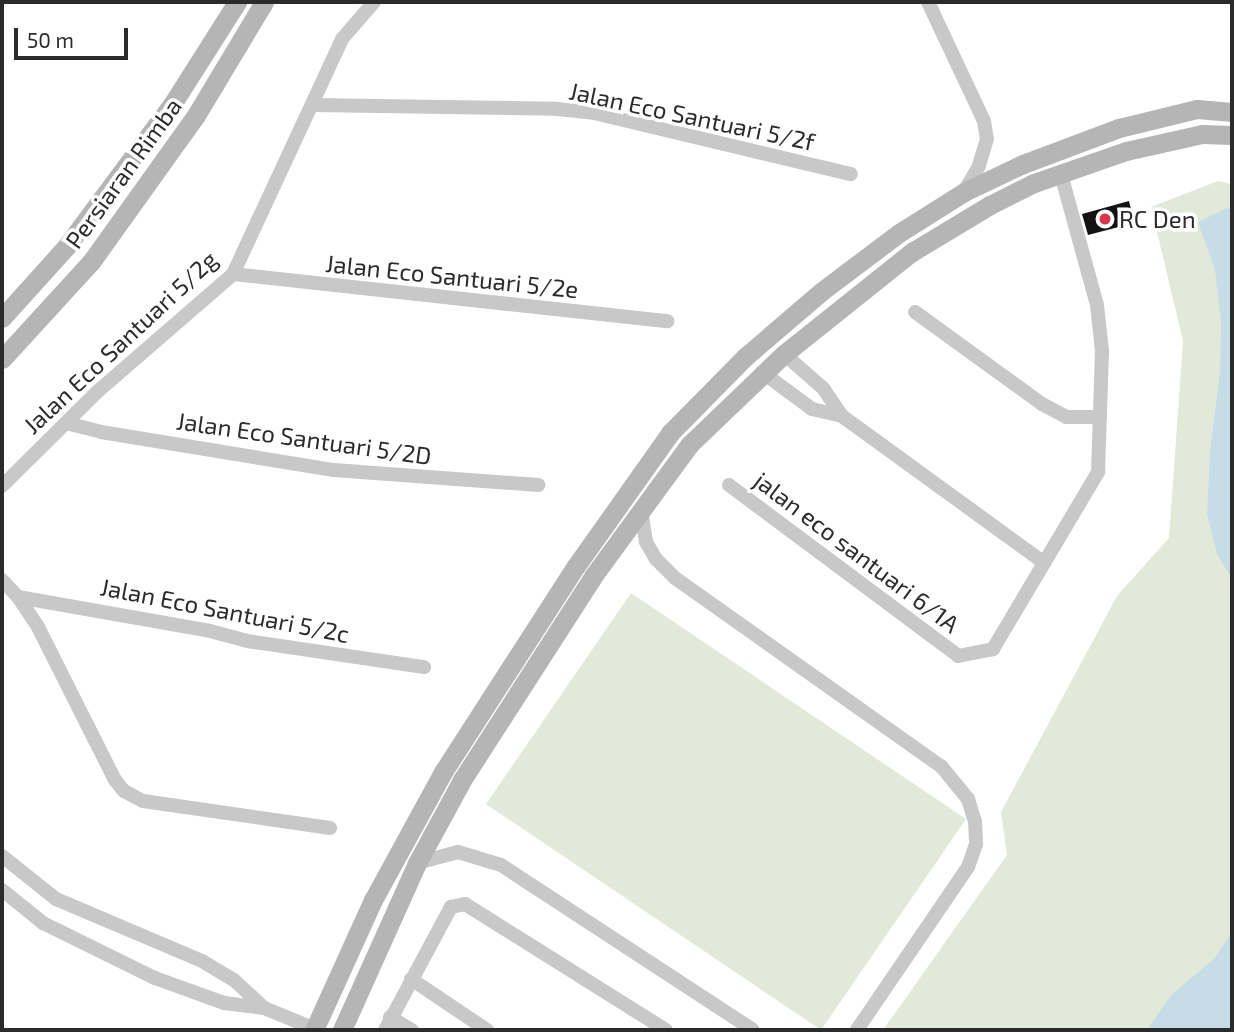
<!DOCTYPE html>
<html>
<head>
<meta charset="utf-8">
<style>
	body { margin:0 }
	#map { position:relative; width:1234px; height:1032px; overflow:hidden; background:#fff; font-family:"Exo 2",sans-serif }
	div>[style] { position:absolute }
	.green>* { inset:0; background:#e3e9d9 }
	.water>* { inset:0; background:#c6dde8 }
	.building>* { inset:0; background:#121212 }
	.street>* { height:14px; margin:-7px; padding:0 7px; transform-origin:7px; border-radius:7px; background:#c8c8c8 }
	.secondary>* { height:19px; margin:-9.5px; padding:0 9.5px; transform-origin:9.5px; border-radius:9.5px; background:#b5b5b5 }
	.dots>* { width:19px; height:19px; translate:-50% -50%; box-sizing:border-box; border:4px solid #fff; border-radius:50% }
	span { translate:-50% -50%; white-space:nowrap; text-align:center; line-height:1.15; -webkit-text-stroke:7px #fff; paint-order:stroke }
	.street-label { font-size:24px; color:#2b2b2b }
	.poi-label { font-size:24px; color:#2b2b2b }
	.left { translate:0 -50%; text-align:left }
	.frame { position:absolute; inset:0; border:4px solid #2b2b2b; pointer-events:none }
	.scale { position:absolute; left:14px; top:28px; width:114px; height:32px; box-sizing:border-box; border:4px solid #2b2b2b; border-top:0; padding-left:9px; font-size:21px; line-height:24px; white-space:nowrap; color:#2b2b2b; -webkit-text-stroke:5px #fff; paint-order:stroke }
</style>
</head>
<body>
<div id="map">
	<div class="green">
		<div style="clip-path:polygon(1218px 181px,1232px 184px,1232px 1030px,883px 1030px,1007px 855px,1001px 812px,1117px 596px,1169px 538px,1183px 341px,1151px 207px)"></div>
		<div style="clip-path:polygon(631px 593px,966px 819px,821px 1030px,486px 804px)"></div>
	</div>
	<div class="water">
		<div style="clip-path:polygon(1227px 208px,1232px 209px,1232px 579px,1217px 554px,1207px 515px,1210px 451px,1220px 371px,1221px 323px,1215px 270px,1198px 222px)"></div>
		<div style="clip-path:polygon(1232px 932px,1232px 1030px,1147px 1030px,1172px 994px,1214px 959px)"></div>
	</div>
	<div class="building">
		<div style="clip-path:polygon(1129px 201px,1134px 223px,1088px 235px,1082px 214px)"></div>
	</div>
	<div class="street">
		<div style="left:928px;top:2px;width:132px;rotate:64.8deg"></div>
		<div style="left:984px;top:121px;width:18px;rotate:81deg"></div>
		<div style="left:987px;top:139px;width:28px;rotate:107deg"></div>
		<div style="left:979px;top:166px;width:30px;rotate:120deg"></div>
		<div style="left:313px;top:105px;width:244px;rotate:0.9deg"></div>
		<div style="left:557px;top:109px;width:37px;rotate:6deg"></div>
		<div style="left:594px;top:113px;width:264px;rotate:13.4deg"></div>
		<div style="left:233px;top:274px;width:437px;rotate:6.2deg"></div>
		<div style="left:915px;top:312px;width:157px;rotate:35.9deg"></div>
		<div style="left:1042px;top:404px;width:27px;rotate:28deg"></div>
		<div style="left:1066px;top:417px;width:34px"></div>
		<div style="left:784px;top:354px;width:52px;rotate:41.1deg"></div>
		<div style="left:823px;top:388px;width:34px;rotate:56deg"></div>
		<div style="left:762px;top:372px;width:62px;rotate:36.5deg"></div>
		<div style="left:812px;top:409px;width:31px;rotate:13deg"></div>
		<div style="left:842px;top:416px;width:250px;rotate:36deg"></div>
		<div style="left:66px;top:423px;width:36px;rotate:14deg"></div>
		<div style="left:101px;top:432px;width:236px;rotate:9.3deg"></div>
		<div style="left:334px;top:470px;width:205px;rotate:4.2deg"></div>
		<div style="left:729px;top:485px;width:286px;rotate:36.7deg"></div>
		<div style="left:958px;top:656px;width:36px;rotate:-11deg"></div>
		<div style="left:993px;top:649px;width:206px;rotate:-59.3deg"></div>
		<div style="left:1098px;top:472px;width:121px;rotate:-88.1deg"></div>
		<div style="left:1102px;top:351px;width:46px;rotate:-96.2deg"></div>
		<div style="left:1097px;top:305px;width:136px;rotate:-105.4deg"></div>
		<div style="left:2px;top:486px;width:134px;rotate:-44.7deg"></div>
		<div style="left:97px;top:392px;width:180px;rotate:-40.9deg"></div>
		<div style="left:233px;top:274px;width:259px;rotate:-65.1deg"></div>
		<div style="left:342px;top:39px;width:49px;rotate:-49.1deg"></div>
		<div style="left:641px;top:510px;width:32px;rotate:81deg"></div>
		<div style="left:646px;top:542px;width:20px;rotate:60deg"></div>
		<div style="left:656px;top:559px;width:27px;rotate:45deg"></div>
		<div style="left:675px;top:578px;width:326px;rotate:35.3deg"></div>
		<div style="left:941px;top:766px;width:43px;rotate:50.7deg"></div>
		<div style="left:968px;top:799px;width:24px;rotate:73deg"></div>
		<div style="left:975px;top:822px;width:22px;rotate:87deg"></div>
		<div style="left:976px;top:844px;width:24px;rotate:109deg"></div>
		<div style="left:968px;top:867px;width:197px;rotate:124.3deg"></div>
		<div style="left:2px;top:580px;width:23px;rotate:47deg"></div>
		<div style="left:18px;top:597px;width:36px;rotate:56deg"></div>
		<div style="left:38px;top:627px;width:171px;rotate:63.3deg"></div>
		<div style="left:115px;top:780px;width:14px;rotate:51deg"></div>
		<div style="left:124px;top:791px;width:21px;rotate:28deg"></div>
		<div style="left:143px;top:801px;width:189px;rotate:8.2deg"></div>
		<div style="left:18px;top:597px;width:195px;rotate:10deg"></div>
		<div style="left:210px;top:631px;width:38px;rotate:15deg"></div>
		<div style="left:247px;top:641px;width:179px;rotate:8.4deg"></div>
		<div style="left:2px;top:856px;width:69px;rotate:38.5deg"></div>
		<div style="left:56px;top:899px;width:159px;rotate:23deg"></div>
		<div style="left:202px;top:961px;width:37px;rotate:31deg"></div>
		<div style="left:234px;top:980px;width:41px;rotate:43deg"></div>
		<div style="left:417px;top:863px;width:42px;rotate:-15deg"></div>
		<div style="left:458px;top:852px;width:45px;rotate:16.8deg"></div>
		<div style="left:501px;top:865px;width:301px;rotate:33.2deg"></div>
		<div style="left:2px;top:890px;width:53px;rotate:38.8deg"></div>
		<div style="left:43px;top:923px;width:125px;rotate:26.2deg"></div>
		<div style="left:155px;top:978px;width:73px;rotate:19.9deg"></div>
		<div style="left:224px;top:1003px;width:40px;rotate:7.1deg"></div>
		<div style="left:264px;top:1008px;width:58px;rotate:22.2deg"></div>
		<div style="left:411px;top:979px;width:92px;rotate:33.9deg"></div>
		<div style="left:390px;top:1017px;width:26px;rotate:31deg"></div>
		<div style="left:385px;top:1030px;width:140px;rotate:-61.8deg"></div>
		<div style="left:451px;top:907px;width:14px;rotate:-12deg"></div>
		<div style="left:465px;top:904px;width:237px;rotate:32.1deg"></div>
	</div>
	<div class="secondary">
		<div style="left:2px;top:318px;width:96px;rotate:-48deg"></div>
		<div style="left:66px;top:247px;width:179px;rotate:-53.4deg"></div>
		<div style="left:173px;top:103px;width:120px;rotate:-57.6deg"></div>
		<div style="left:2px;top:359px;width:132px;rotate:-47.5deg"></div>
		<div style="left:91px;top:262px;width:178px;rotate:-54.4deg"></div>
		<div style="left:195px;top:117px;width:134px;rotate:-59deg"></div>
		<div style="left:314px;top:1030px;width:143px;rotate:-65.6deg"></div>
		<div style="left:373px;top:900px;width:146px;rotate:-61.3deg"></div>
		<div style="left:443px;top:772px;width:245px;rotate:-57.2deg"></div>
		<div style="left:576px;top:566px;width:163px;rotate:-54.7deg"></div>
		<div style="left:670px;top:433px;width:107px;rotate:-45.4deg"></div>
		<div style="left:745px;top:357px;width:101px;rotate:-40.6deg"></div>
		<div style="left:822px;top:291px;width:96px;rotate:-37deg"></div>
		<div style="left:899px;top:233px;width:77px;rotate:-32.2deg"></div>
		<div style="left:964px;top:192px;width:65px;rotate:-25.4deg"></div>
		<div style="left:1023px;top:164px;width:103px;rotate:-20.6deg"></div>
		<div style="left:1119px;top:128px;width:80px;rotate:-13.7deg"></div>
		<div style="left:1197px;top:109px;width:35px;rotate:5deg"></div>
		<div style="left:342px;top:1030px;width:183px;rotate:-65.8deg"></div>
		<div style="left:417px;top:863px;width:94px;rotate:-61.5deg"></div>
		<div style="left:462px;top:780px;width:244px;rotate:-57.2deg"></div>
		<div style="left:594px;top:575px;width:161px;rotate:-53.8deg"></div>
		<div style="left:689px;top:445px;width:132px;rotate:-43.8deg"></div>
		<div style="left:784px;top:354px;width:164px;rotate:-38.6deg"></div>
		<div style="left:912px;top:252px;width:91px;rotate:-31.1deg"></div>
		<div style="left:990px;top:205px;width:49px;rotate:-26.6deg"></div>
		<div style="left:1034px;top:183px;width:97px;rotate:-19.2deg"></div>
		<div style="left:1126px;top:151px;width:78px;rotate:-12.6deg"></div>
		<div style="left:1202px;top:134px;width:30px;rotate:2deg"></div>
	</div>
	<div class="dots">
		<div style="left:1105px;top:219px;background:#dc344b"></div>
	</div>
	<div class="street-label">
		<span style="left:692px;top:116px;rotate:12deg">Jalan Eco Santuari 5/2f</span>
		<span style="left:123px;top:173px;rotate:-54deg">Persiaran Rimba</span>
		<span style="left:452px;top:276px;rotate:6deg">Jalan Eco Santuari 5/2e</span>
		<span style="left:120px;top:342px;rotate:-43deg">Jalan Eco Santuari 5/2g</span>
		<span style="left:304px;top:438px;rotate:8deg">Jalan Eco Santuari 5/2D</span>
		<span style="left:857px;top:552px;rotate:37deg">jalan eco santuari 6/1A</span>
		<span style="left:225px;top:610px;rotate:11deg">Jalan Eco Santuari 5/2c</span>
	</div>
	<div class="poi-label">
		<span class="left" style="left:1119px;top:219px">RC Den</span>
	</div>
	<div class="frame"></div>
	<div class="scale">50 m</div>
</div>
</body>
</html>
